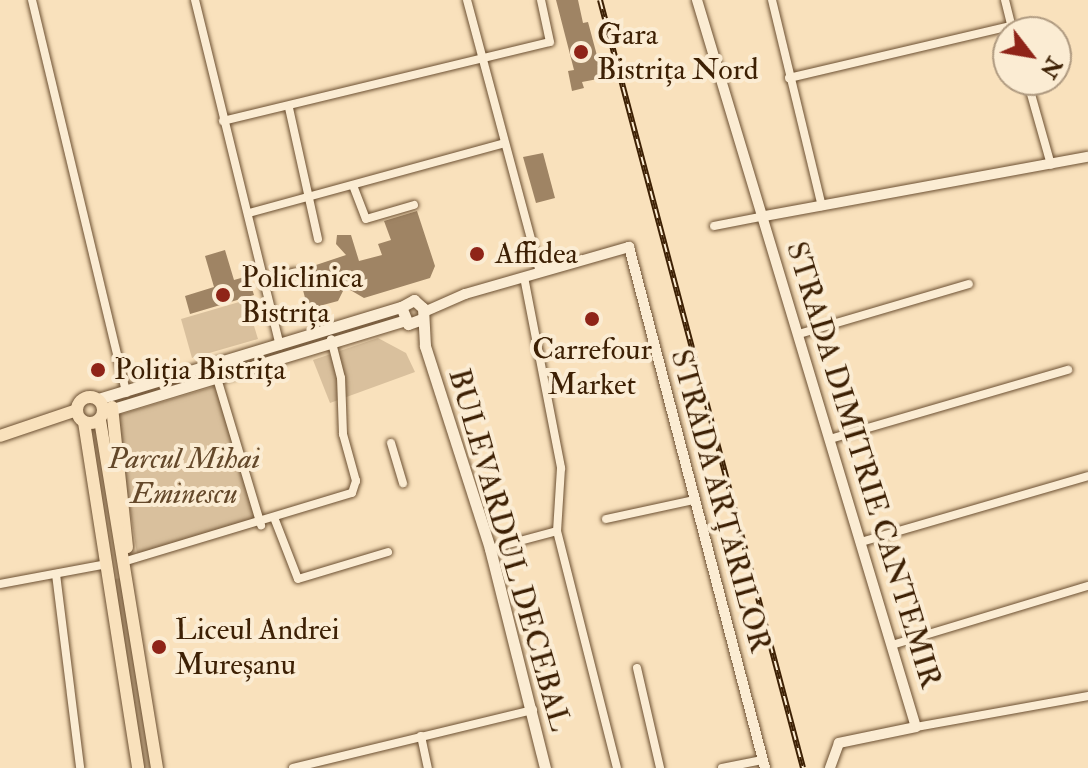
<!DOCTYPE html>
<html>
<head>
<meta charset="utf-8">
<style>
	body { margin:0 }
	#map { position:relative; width:1088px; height:768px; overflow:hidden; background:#f9e1bc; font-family:"IM FELL Double Pica",serif }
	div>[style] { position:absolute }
	.green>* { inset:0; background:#d9c09d }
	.building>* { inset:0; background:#9f8464 }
	.roads { filter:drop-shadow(0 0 2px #6c5032) drop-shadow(0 0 2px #6c5032) }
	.minor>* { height:8px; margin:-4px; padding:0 4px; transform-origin:4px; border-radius:4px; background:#fbecd3 }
	.tertiary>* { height:10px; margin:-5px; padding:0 5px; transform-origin:5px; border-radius:5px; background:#fbecd3 }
	.secondary>* { height:11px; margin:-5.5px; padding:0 5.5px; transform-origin:5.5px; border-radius:5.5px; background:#fbecd3 }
	.primary>* { height:12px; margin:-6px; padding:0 6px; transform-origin:6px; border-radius:6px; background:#f9e1bc }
	.primary>.ring { margin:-6px; padding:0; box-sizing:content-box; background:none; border:12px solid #f9e1bc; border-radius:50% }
	.rail>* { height:6px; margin-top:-3px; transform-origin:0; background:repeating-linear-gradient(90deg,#fbecd3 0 9px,#3d2004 0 18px); box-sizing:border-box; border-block:2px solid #3d2004 }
	.dots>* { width:22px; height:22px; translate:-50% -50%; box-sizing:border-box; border:4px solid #fbecd3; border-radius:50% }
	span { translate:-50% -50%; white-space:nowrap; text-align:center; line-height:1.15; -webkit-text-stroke:8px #fbecd3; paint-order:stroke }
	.poi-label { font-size:30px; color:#3d2004 }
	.left { translate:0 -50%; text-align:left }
	.park-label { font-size:30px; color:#64482a; font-style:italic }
	.street-label { font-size:30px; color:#3d2004 }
	.north { position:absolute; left:992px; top:16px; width:80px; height:80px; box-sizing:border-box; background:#fbecd3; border:2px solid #af9a80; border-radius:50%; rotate:121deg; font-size:22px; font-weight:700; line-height:32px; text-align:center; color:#3d2004 }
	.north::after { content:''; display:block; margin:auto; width:28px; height:36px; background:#8f2418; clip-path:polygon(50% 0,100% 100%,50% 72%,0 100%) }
</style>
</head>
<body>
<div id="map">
	<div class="green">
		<div style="clip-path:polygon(246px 300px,258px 339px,192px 358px,181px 319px)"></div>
		<div style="clip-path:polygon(378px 338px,406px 353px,415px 372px,330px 403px,313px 360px)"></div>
		<div style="clip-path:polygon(219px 385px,261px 525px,138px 560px,115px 416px)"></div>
		<div style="clip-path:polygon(122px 578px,154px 768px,144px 768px,114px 579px)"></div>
	</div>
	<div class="building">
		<div style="clip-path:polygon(556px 0,578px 0,583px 23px,588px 22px,603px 78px,582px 82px,584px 88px,572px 91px,568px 71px,574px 70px)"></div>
		<div style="clip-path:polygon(543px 153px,555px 198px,536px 203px,523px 157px)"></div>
		<div style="clip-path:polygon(417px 211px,435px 266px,430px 278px,364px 298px,345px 287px,338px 301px,308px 309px,300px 279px,307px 268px,346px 255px,336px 244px,337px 235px,351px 235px,359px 261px,382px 255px,378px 244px,391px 240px,384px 221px)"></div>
		<div style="clip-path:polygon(225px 250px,234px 280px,248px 276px,254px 295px,190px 314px,185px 296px,214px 287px,205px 256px)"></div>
	</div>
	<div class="roads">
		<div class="minor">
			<div style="left:32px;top:0;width:404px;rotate:76.5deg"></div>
			<div style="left:195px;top:0;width:356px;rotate:76.2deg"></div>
			<div style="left:467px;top:0;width:282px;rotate:75deg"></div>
			<div style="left:772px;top:0;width:212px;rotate:76.4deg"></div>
			<div style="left:1005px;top:0;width:33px;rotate:76deg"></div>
			<div style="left:789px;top:78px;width:228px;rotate:-13.2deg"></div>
			<div style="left:1027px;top:80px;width:88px;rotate:74.2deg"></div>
			<div style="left:289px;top:108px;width:134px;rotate:77.5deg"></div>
			<div style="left:223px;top:121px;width:336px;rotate:-13.6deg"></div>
			<div style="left:550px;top:42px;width:43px;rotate:-102.1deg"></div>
			<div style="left:354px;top:188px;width:33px;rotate:69deg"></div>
			<div style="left:366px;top:219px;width:50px;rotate:-16.3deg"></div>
			<div style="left:249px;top:213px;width:265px;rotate:-15.3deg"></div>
			<div style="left:714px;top:226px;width:52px;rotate:-11.1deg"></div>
			<div style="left:524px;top:277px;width:195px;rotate:79deg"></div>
			<div style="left:561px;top:468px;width:63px;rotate:93.6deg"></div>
			<div style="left:557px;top:531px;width:244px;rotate:75.8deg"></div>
			<div style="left:264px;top:280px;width:32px;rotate:-14deg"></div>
			<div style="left:799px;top:334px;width:177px;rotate:-16.4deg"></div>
			<div style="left:216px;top:375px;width:157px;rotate:73.3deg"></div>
			<div style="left:830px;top:439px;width:248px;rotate:-16.2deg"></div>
			<div style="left:391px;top:443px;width:42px;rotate:73.3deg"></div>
			<div style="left:606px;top:519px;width:90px;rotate:-12.2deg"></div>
			<div style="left:275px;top:520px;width:63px;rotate:68.7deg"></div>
			<div style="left:298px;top:579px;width:94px;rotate:-16.7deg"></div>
			<div style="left:861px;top:542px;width:236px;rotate:-16.2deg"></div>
			<div style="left:490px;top:549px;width:69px;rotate:-15deg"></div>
			<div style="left:123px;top:562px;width:239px;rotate:-16.8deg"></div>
			<div style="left:352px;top:493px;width:13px;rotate:-72deg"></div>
			<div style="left:356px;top:481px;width:49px;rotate:-105.5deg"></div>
			<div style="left:343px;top:434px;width:56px;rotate:-92deg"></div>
			<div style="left:341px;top:378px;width:40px;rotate:-104.4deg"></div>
			<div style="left:56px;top:574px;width:195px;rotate:82.9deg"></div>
			<div style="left:0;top:584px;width:109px;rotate:-10.6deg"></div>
			<div style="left:892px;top:645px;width:205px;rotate:-16.8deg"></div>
			<div style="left:637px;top:668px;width:103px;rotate:77deg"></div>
			<div style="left:916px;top:727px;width:175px;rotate:-10.2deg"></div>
			<div style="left:421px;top:736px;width:33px;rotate:78deg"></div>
			<div style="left:293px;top:768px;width:247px;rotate:-13.6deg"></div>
			<div style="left:722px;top:768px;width:41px;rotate:-11.3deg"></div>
		</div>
		<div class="tertiary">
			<div style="left:697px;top:0;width:759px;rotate:73.24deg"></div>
			<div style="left:916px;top:727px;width:79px;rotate:168.3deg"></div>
			<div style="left:839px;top:743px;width:27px;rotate:110deg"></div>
			<div style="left:765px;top:216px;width:328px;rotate:-10.4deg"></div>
			<div style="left:424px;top:312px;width:45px;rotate:-23.7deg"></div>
			<div style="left:465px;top:294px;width:171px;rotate:-16deg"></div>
			<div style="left:629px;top:247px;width:538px;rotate:75.37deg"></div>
		</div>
		<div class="secondary">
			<div style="left:422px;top:319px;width:15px;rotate:160deg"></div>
			<div style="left:408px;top:324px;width:18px;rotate:-112deg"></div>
			<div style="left:401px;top:307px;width:15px;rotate:-28deg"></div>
			<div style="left:414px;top:300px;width:12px;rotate:42deg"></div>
			<div style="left:423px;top:308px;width:38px;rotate:87deg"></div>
			<div style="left:425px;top:346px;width:213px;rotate:72.2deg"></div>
			<div style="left:490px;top:549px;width:226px;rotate:75.9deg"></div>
			<div style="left:98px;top:399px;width:317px;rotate:-16.9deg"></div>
			<div style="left:103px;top:412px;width:313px;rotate:-16.9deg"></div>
		</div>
		<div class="primary">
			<div class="ring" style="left:77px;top:397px;width:14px;height:14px"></div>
			<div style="left:112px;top:407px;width:141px;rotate:83.9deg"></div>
			<div style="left:100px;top:420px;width:353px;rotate:80.7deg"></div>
			<div style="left:84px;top:422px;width:350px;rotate:81.1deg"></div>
			<div style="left:0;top:436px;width:81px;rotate:-18.7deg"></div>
		</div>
	</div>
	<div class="rail">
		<div style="left:600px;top:0;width:794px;rotate:75.19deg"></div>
	</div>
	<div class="dots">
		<div style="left:581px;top:52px;background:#8f2418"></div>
		<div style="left:477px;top:254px;background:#8f2418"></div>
		<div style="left:223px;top:295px;background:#8f2418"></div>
		<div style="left:592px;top:319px;background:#8f2418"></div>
		<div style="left:98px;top:370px;background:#8f2418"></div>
		<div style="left:159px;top:647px;background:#8f2418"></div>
	</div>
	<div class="poi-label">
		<span class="left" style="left:597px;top:52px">Gara<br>Bistrița Nord</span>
		<span class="left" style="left:495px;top:254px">Affidea</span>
		<span class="left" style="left:241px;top:295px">Policlinica<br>Bistrița</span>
		<span style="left:592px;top:367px">Carrefour<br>Market</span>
		<span class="left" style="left:114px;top:370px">Poliția Bistrița</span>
		<span class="left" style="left:175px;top:647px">Liceul Andrei<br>Mureșanu</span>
	</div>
	<div class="park-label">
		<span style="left:184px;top:476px">Parcul Mihai<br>Eminescu</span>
	</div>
	<div class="street-label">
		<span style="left:863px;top:465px;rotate:73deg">STRADA DIMITRIE CANTEMIR</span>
		<span style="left:720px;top:501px;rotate:75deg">STRADA ARȚARILOR</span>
		<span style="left:509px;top:550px;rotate:74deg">BULEVARDUL DECEBAL</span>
	</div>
	<div class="north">N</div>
</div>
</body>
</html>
